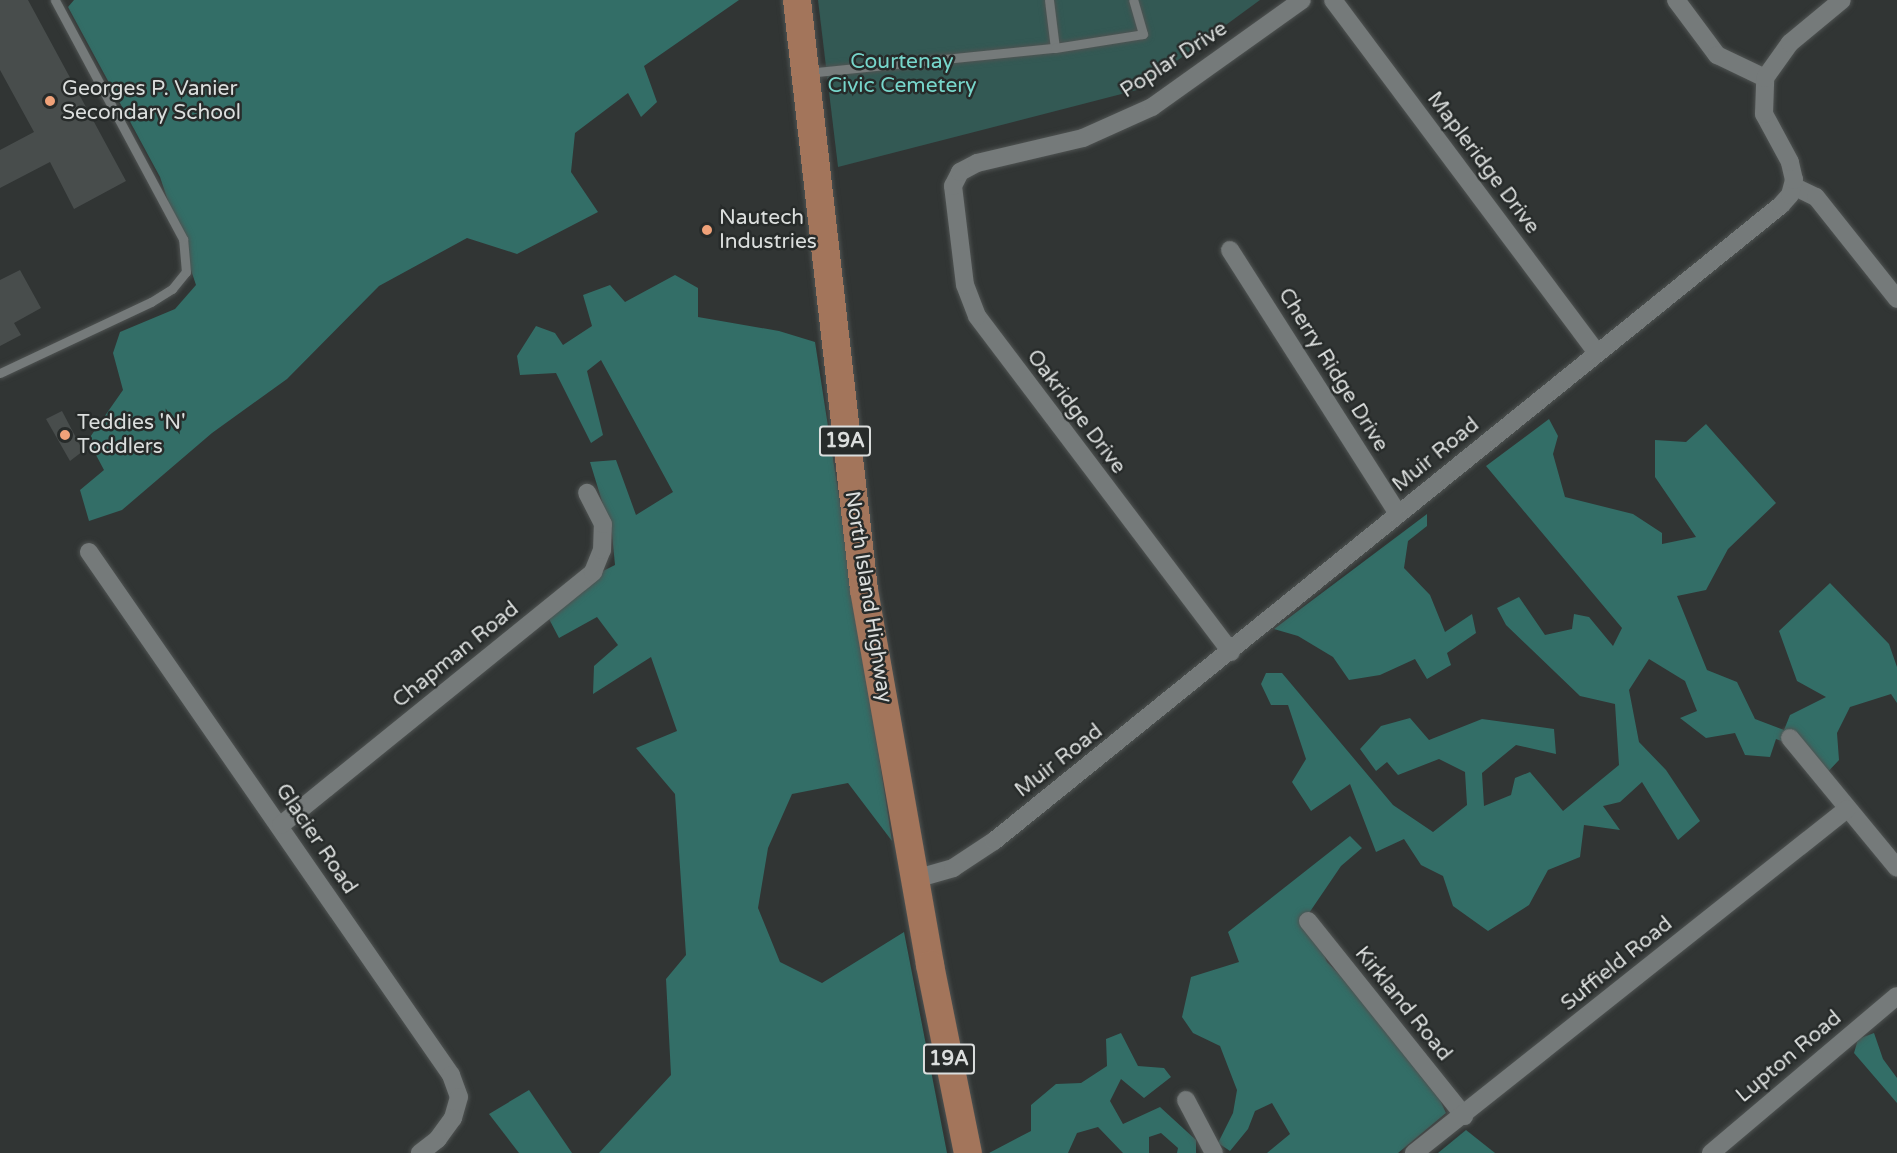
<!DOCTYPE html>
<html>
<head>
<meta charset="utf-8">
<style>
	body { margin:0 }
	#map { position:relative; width:1897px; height:1153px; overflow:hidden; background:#313534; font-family:"Varela Round",sans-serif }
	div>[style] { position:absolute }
	.green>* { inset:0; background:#335954 }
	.forest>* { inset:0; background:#336e67 }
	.building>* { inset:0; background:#484d4c }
	.roads { filter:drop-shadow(0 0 2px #4f5352) drop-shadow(0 0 2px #4f5352) }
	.service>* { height:9px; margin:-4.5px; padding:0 4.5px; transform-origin:4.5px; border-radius:4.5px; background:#757a7a }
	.minor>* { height:18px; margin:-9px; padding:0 9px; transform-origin:9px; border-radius:9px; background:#757a7a }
	.primary>* { height:28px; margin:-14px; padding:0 14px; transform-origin:14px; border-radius:14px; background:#a3755b }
	.dots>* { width:16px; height:16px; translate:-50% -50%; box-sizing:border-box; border:3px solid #272b2a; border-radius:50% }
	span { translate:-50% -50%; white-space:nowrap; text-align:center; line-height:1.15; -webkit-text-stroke:5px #272b2a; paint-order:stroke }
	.shield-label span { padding:2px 4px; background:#272b2a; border:2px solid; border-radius:4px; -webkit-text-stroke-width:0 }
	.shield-label { font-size:20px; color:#dbdedd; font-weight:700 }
	.street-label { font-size:21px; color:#dbdedd }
	.park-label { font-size:21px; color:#77d6cb }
	.poi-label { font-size:21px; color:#dbdedd }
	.left { translate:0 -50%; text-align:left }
</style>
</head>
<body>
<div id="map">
	<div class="green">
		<div style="clip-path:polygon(818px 0,1260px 0,1137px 90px,838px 167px)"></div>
	</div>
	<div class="forest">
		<div style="clip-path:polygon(74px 0,739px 0,644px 66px,657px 102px,641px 117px,628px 93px,575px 133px,571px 172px,598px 212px,517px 254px,467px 238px,379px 286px,287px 379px,212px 433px,122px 510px,89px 521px,80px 490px,104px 470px,88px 440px,123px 390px,113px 353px,120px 332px,175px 309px,196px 285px,160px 177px,68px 7px)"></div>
		<div style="clip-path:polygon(675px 275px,698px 288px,698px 317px,779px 331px,815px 342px,892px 841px,848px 783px,792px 794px,768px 848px,758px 908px,780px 962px,822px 983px,904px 932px,947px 1153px,599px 1153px,671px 1075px,666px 979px,686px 955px,675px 794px,636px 748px,677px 731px,651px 657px,593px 694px,594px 666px,618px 645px,597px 617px,559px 638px,548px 617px,589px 578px,615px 565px,612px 534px,590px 462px,616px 460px,636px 515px,673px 492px,601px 360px,587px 371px,603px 435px,591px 443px,556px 373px,520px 375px,517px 356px,536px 326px,555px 333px,563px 345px,592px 326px,583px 295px,610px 285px,625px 302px)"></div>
		<div style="clip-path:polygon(1549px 419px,1558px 436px,1553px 454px,1565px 497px,1633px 514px,1662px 533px,1662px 544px,1696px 537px,1655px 477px,1655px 440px,1686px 442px,1706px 424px,1776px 503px,1728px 549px,1706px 590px,1677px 596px,1707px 670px,1737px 682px,1755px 719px,1784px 730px,1790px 715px,1826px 697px,1797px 681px,1779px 631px,1830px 583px,1889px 644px,1897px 667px,1897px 703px,1891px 694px,1850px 707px,1837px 733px,1839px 760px,1823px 777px,1798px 747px,1776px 739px,1770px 757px,1745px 755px,1735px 733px,1706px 738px,1680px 718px,1697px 711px,1685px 681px,1649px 659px,1629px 690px,1639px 742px,1666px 770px,1700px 821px,1678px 840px,1642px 782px,1620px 802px,1603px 806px,1620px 830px,1584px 825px,1580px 857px,1548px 870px,1529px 905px,1488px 931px,1453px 906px,1443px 876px,1421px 865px,1404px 839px,1376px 852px,1350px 784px,1311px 811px,1292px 782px,1306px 759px,1288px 705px,1271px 705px,1261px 684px,1266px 673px,1282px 673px,1393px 805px,1433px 832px,1467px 805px,1465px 772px,1439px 759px,1398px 775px,1387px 762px,1376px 771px,1360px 749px,1381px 726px,1410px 718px,1429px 740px,1482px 719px,1554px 729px,1556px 754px,1516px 745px,1482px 773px,1484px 806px,1511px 795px,1515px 778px,1530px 772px,1563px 811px,1619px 765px,1615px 704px,1580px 696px,1506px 625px,1497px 608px,1519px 597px,1545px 635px,1572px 629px,1574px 614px,1589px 617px,1613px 646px,1622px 628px,1486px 466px)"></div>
		<div style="clip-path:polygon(1427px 514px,1427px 526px,1408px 541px,1404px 568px,1430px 595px,1445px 632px,1472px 614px,1476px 633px,1447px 653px,1451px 665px,1427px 679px,1415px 659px,1380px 675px,1349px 680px,1333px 657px,1298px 636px,1274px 629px)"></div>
		<div style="clip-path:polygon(1350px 836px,1362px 848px,1341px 866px,1307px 916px,1327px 962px,1381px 1016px,1425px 1068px,1446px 1113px,1398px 1153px,1267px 1153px,1290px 1134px,1272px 1103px,1255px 1111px,1248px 1129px,1230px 1151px,1218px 1143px,1233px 1113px,1237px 1090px,1220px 1046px,1193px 1033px,1182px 1017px,1191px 977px,1239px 962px,1228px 932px)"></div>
		<div style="clip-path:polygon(1121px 1033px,1138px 1066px,1164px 1068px,1171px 1077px,1144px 1098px,1121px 1079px,1110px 1101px,1123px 1124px,1160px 1107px,1196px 1140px,1196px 1153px,1177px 1153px,1178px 1148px,1161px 1133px,1149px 1137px,1149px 1153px,1123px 1153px,1098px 1127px,1077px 1133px,1068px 1153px,989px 1153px,1031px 1131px,1031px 1105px,1056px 1084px,1081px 1083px,1107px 1066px,1106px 1039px)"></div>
		<div style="clip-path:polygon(1874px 1033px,1883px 1059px,1897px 1078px,1897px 1103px,1854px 1053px,1858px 1039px)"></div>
		<div style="clip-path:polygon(529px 1090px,572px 1153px,519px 1153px,489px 1114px)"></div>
		<div style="clip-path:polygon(1466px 1130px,1495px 1153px,1438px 1153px)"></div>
	</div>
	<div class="building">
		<div style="clip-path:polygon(0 0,28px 0,126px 181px,74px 209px,50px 162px,0 188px,0 150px,34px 132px,0 70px)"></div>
		<div style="clip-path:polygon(20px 270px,41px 308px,14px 323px,21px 335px,0 346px,0 280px)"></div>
		<div style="clip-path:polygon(62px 411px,83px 451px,70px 461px,46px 419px)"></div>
	</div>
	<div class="roads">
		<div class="service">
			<div style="left:1049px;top:0;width:48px;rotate:82.9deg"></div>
			<div style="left:807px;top:73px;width:249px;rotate:-5.8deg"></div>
			<div style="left:1055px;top:48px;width:89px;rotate:-9deg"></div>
			<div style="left:1143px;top:34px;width:35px;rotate:-106deg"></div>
			<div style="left:0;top:373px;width:167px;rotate:-25.2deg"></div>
			<div style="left:151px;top:302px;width:25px;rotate:-32deg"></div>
			<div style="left:172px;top:289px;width:22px;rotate:-51deg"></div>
			<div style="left:186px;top:272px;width:33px;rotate:-95deg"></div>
			<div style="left:183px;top:239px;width:271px;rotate:-118.2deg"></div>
		</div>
		<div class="minor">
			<div style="left:1333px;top:0;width:441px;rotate:53.2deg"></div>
			<div style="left:1676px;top:0;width:69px;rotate:53.3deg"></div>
			<div style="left:1717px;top:55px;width:53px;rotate:25.6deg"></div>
			<div style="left:1793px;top:186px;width:25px;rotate:26deg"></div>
			<div style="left:1816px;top:197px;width:130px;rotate:51.5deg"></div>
			<div style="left:1230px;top:250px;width:313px;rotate:57.5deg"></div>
			<div style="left:89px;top:552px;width:636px;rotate:55.31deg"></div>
			<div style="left:451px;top:1075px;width:23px;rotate:70deg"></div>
			<div style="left:459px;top:1097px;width:22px;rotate:106deg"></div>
			<div style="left:453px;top:1118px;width:26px;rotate:126deg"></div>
			<div style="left:438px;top:1139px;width:23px;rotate:142deg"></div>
			<div style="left:1231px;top:652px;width:421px;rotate:-127.1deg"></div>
			<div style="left:977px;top:316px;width:33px;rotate:-111deg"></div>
			<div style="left:965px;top:285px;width:100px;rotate:-96.9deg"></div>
			<div style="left:953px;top:186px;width:16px;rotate:-63deg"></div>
			<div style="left:960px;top:172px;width:19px;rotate:-28deg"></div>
			<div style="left:977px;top:163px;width:109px;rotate:-13.3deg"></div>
			<div style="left:1083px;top:138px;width:76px;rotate:-24.2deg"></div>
			<div style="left:1152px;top:107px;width:184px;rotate:-35.5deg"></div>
			<div style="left:1790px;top:738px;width:168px;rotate:50.5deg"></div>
			<div style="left:281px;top:825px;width:402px;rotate:-39deg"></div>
			<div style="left:593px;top:572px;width:24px;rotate:-68deg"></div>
			<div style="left:602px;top:550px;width:26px;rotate:-88deg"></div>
			<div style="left:603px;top:524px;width:35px;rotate:-117deg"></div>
			<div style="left:915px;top:879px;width:40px;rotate:-16deg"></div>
			<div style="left:953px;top:868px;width:49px;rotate:-33.4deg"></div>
			<div style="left:994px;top:841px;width:1012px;rotate:-38.94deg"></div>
			<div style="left:1781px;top:205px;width:13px;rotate:-48deg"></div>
			<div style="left:1790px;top:195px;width:16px;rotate:-75deg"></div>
			<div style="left:1794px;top:180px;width:18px;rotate:-103deg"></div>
			<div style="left:1790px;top:162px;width:55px;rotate:-118.4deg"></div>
			<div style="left:1764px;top:114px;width:36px;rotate:-88deg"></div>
			<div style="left:1765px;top:78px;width:43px;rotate:-54.5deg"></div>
			<div style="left:1790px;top:43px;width:67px;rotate:-39.6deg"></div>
			<div style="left:1308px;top:921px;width:250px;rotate:51.3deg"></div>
			<div style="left:1186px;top:1100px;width:60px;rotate:62.2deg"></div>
			<div style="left:1414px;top:1153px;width:553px;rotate:-38.47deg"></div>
			<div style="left:1711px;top:1153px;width:243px;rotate:-40.2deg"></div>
		</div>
		<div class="primary">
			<div style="left:797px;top:0;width:594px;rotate:83.52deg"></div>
			<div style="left:864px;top:590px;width:381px;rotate:80deg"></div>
			<div style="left:930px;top:965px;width:192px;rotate:78.6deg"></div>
		</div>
	</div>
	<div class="dots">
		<div style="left:50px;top:101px;background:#f0a279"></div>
		<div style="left:707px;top:230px;background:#f0a279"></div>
		<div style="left:65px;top:435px;background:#f0a279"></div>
	</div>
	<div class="shield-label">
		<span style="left:845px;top:441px">19A</span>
		<span style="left:949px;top:1059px">19A</span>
	</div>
	<div class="street-label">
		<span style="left:1174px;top:60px;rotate:-33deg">Poplar Drive</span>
		<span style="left:1483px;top:163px;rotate:53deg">Mapleridge Drive</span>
		<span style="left:1333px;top:370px;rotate:58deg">Cherry Ridge Drive</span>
		<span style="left:1076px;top:412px;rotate:53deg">Oakridge Drive</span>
		<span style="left:1436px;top:455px;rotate:-39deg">Muir Road</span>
		<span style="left:868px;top:597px;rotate:81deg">North Island Highway</span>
		<span style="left:456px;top:655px;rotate:-39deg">Chapman Road</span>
		<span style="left:1059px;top:761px;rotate:-38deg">Muir Road</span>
		<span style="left:316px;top:839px;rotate:56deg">Glacier Road</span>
		<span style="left:1617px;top:964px;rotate:-39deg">Suffield Road</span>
		<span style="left:1403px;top:1004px;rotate:51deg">Kirkland Road</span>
		<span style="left:1789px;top:1057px;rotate:-40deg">Lupton Road</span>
	</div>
	<div class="park-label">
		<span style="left:902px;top:74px">Courtenay<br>Civic Cemetery</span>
	</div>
	<div class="poi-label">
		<span class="left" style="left:62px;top:101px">Georges P. Vanier<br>Secondary School</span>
		<span class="left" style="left:719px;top:230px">Nautech<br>Industries</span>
		<span class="left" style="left:77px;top:435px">Teddies 'N'<br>Toddlers</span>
	</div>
</div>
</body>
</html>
